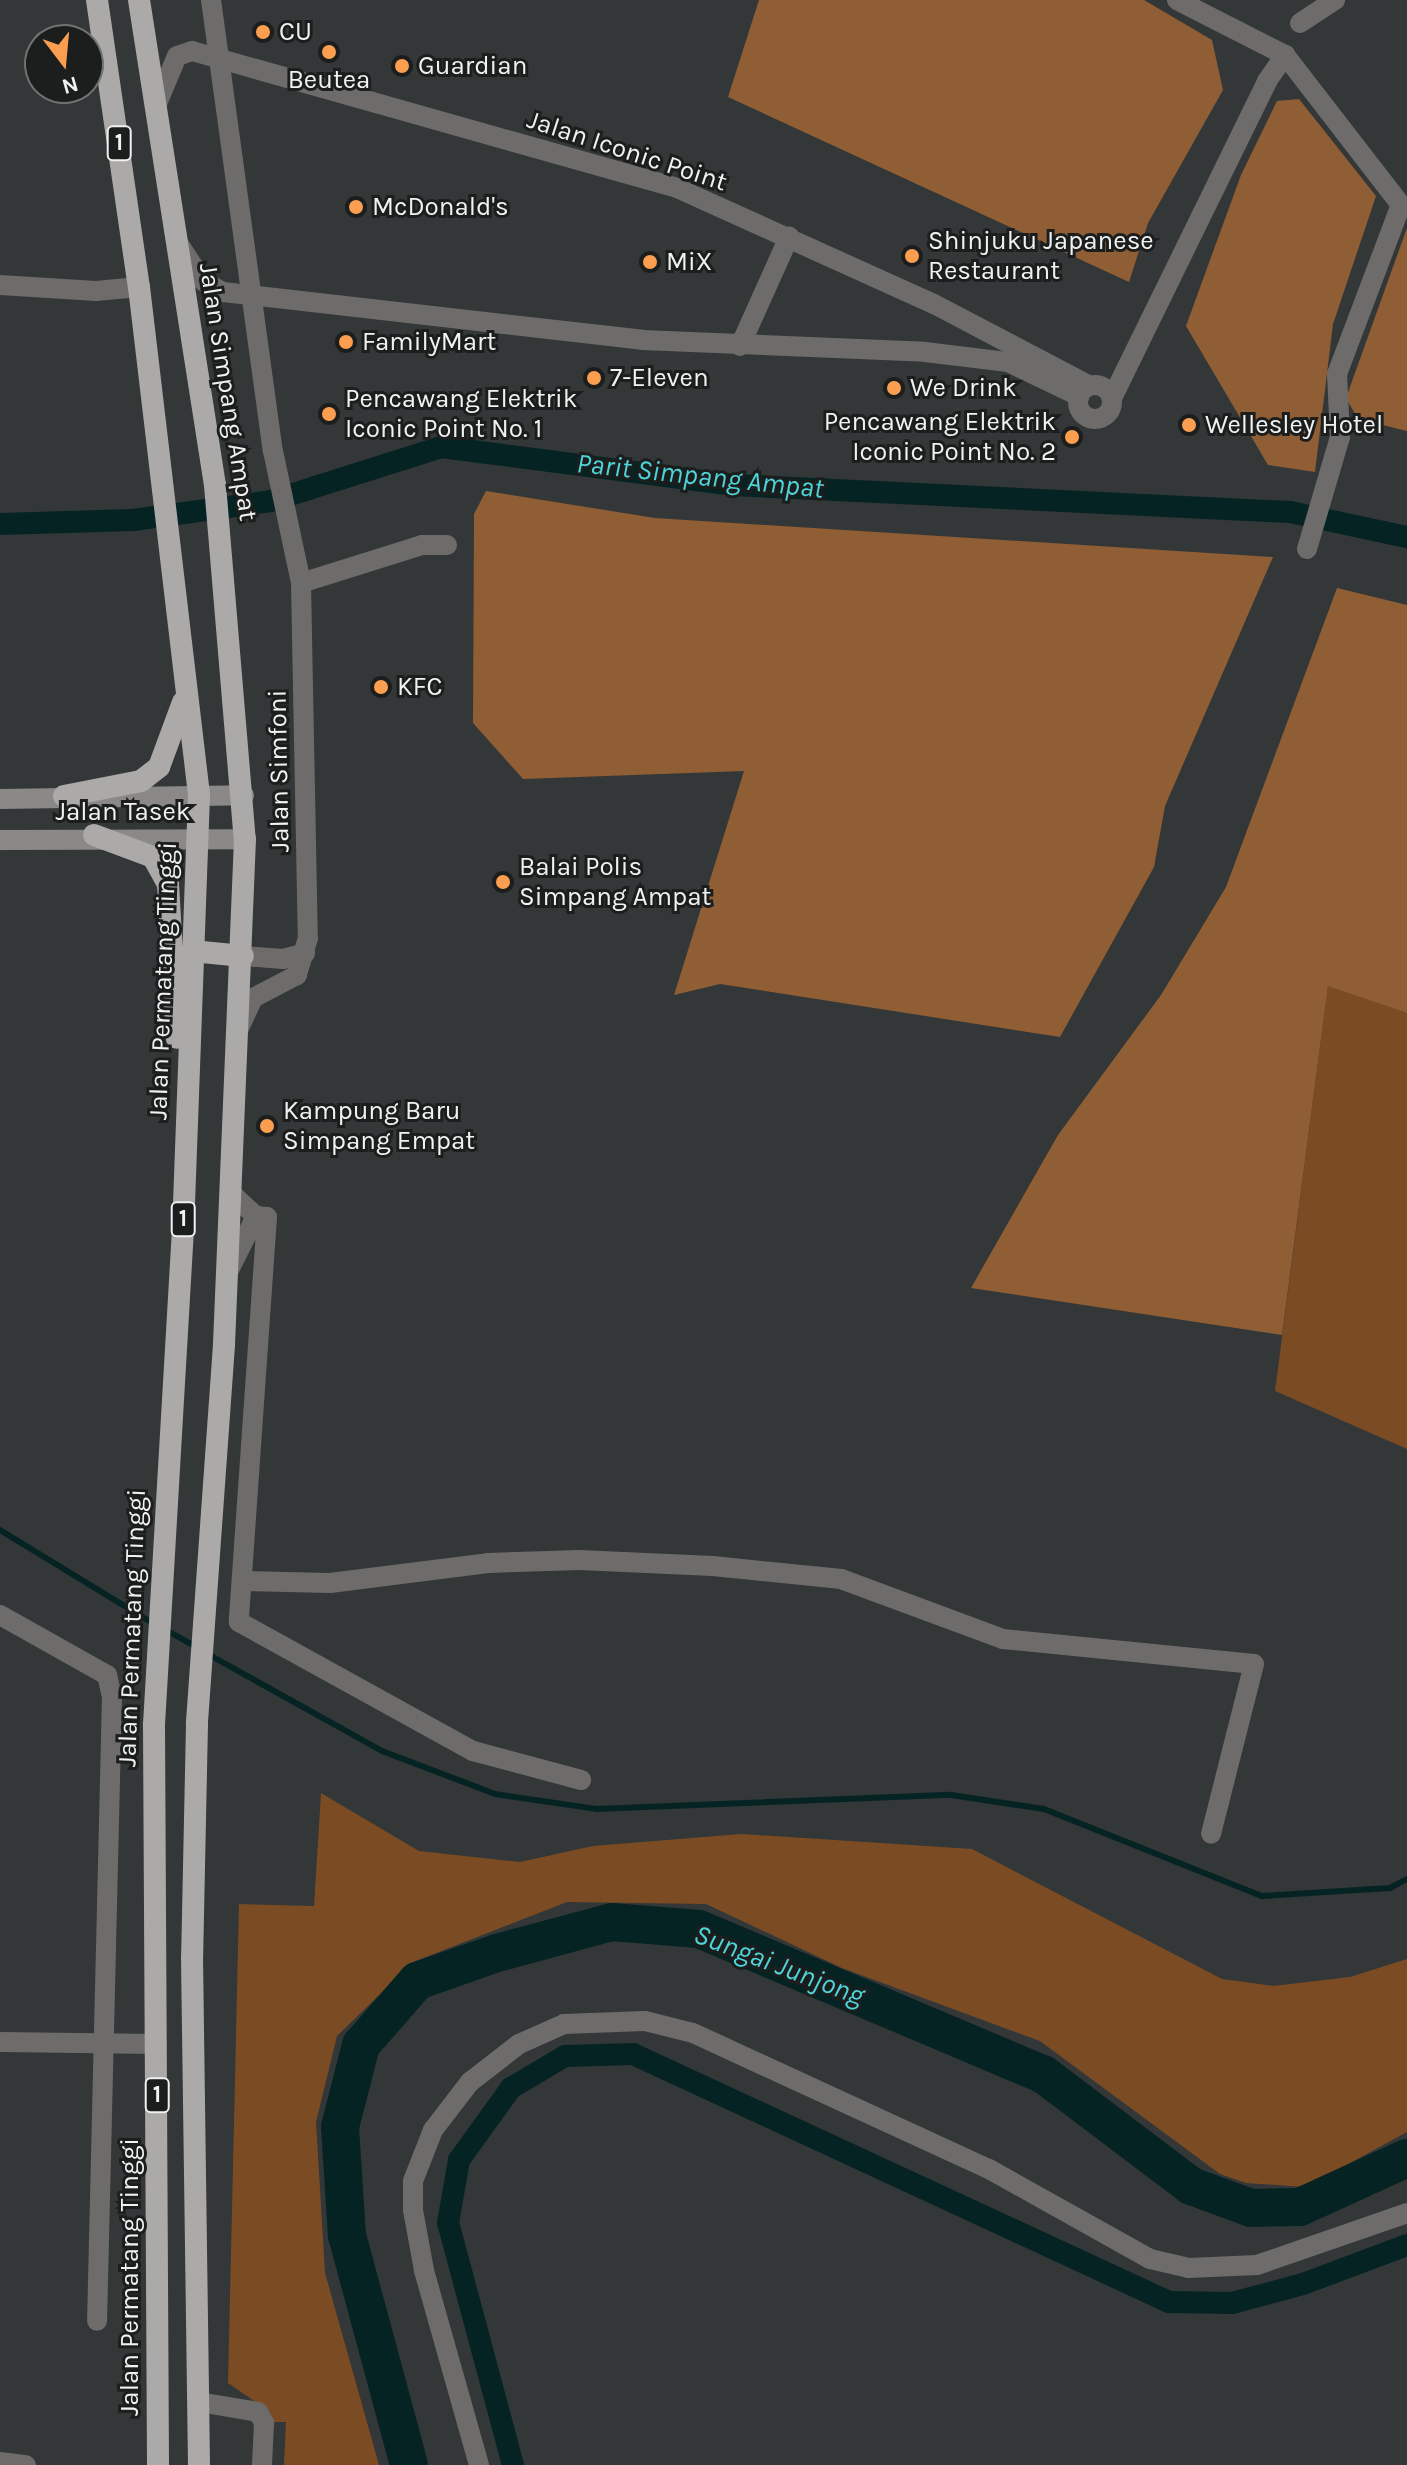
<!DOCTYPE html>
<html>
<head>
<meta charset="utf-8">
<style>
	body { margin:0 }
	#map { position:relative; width:1407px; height:2465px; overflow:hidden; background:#343737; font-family:Karla,sans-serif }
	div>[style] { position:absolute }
	.green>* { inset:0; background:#7b4c23 }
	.forest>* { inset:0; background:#905e35 }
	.stream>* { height:6px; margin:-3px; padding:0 3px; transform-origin:3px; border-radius:3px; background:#062324 }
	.canal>* { height:22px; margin:-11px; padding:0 11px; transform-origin:11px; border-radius:11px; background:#062324 }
	.river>* { height:38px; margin:-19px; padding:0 19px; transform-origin:19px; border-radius:19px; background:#062324 }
	.minor>* { height:20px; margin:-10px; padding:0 10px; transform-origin:10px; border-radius:10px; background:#6d6c6b }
	.minor>.ring { margin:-10px; padding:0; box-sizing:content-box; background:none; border:20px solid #6d6c6b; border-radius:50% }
	.secondary>* { height:20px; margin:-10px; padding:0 10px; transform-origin:10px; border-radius:10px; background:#8b8988 }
	.trunk>* { height:22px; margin:-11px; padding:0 11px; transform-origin:11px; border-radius:11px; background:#acaaa8 }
	.dots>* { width:22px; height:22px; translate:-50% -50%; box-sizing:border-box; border:4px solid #1c1e1e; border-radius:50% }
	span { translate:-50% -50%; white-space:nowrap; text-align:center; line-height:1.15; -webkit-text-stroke:6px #1c1e1e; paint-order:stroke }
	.shield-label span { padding:2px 6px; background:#1c1e1e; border:2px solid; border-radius:6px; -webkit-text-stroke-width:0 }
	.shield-label { font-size:24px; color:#f0f2f2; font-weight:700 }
	.poi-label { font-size:26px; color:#f0f2f2 }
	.left { translate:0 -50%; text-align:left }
	.right { translate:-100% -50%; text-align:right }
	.street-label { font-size:26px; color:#f0f2f2 }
	.water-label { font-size:28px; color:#4dd5da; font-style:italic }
	.north { position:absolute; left:24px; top:24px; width:80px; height:80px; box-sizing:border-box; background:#1c1e1e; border:2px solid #717373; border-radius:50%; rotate:164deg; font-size:22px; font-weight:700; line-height:32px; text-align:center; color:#f0f2f2 }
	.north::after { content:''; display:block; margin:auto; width:28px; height:36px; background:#fb9e50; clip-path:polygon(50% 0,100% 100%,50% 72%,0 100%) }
</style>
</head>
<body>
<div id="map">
	<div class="green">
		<div style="clip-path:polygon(1328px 985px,1407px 1013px,1407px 1449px,1275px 1391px)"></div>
		<div style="clip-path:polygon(321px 1793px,419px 1851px,520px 1862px,593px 1846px,741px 1834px,972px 1849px,1222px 1979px,1273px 1986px,1350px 1977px,1407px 1959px,1407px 2132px,1306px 2187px,1246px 2183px,1220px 2174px,1040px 2041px,842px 1968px,706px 1904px,567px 1902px,413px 1962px,337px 2036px,316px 2122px,325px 2273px,379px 2465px,284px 2465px,286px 2422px,269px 2422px,270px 2412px,228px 2383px,239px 1904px,314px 1906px)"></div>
	</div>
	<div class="forest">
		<div style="clip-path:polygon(759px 0,1144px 0,1212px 40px,1223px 90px,1148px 223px,1129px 282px,728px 97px)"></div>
		<div style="clip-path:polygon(1299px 99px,1376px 196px,1333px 324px,1315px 472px,1268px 465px,1186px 326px,1241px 175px,1277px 101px)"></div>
		<div style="clip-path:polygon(1407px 228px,1407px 431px,1358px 419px,1346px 398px)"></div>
		<div style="clip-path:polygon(486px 491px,655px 518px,1273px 557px,1165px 806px,1154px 867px,1060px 1037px,720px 984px,674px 995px,744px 771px,523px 779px,473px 723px,474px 514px)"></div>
		<div style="clip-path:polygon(1337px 588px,1407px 605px,1407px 1013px,1328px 986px,1282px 1335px,971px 1288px,1058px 1135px,1161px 995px,1226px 887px)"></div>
	</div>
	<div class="stream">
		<div style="left:0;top:1530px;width:180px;rotate:31.4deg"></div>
		<div style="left:164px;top:1629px;width:37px;rotate:29deg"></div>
		<div style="left:206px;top:1653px;width:201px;rotate:29.1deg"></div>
		<div style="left:382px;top:1751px;width:121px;rotate:20.8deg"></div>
		<div style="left:495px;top:1794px;width:102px;rotate:8.4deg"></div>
		<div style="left:596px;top:1809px;width:355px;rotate:-2.3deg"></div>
		<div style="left:951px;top:1795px;width:94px;rotate:8.6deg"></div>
		<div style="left:1044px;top:1809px;width:235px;rotate:21.8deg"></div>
		<div style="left:1262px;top:1896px;width:128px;rotate:-3.6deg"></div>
		<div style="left:1390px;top:1888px;width:19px;rotate:-28deg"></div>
	</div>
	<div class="canal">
		<div style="left:0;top:524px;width:133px;rotate:-1.7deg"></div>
		<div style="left:133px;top:520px;width:139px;rotate:-7.8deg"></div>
		<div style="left:271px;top:501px;width:178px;rotate:-17.6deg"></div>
		<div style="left:441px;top:447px;width:294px;rotate:7.4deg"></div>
		<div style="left:733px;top:485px;width:558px;rotate:2.78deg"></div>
		<div style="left:1290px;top:512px;width:120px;rotate:12.1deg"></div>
		<div style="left:513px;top:2465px;width:251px;rotate:-105deg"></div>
		<div style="left:448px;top:2223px;width:64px;rotate:-80.1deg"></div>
		<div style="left:459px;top:2160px;width:89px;rotate:-54.2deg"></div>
		<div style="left:511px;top:2088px;width:63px;rotate:-30.7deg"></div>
		<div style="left:565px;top:2056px;width:68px;rotate:-1.7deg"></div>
		<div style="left:633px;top:2054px;width:591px;rotate:24.83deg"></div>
		<div style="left:1169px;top:2302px;width:63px;rotate:0.9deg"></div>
		<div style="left:1232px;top:2303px;width:73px;rotate:-15deg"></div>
		<div style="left:1303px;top:2284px;width:111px;rotate:-20.6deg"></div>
	</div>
	<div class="river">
		<div style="left:409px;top:2465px;width:237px;rotate:-105.1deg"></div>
		<div style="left:347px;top:2236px;width:109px;rotate:-93.7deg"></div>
		<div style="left:340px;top:2127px;width:85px;rotate:-75.6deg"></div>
		<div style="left:361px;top:2045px;width:85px;rotate:-48.8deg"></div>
		<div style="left:417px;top:1981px;width:85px;rotate:-19.3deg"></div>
		<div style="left:497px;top:1953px;width:119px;rotate:-15.1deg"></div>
		<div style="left:612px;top:1922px;width:87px;rotate:4.6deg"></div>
		<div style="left:699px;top:1929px;width:373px;rotate:22.9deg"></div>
		<div style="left:1043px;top:2074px;width:186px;rotate:37.1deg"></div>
		<div style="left:1191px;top:2186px;width:64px;rotate:20.1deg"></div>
		<div style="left:1251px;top:2208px;width:49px;rotate:-1.2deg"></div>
		<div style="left:1300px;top:2207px;width:118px;rotate:-24.6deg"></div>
	</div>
	<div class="minor">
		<div style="left:211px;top:0;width:455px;rotate:82.2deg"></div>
		<div style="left:273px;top:451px;width:135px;rotate:78deg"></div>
		<div style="left:301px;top:583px;width:355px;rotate:88.9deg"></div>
		<div style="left:308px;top:938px;width:39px;rotate:107deg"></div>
		<div style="left:297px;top:975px;width:50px;rotate:152.4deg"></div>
		<div style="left:253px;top:998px;width:33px;rotate:115deg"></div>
		<div style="left:1177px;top:0;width:121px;rotate:27deg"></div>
		<div style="left:1285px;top:55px;width:190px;rotate:52.3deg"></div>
		<div style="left:1300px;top:23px;width:42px;rotate:-33.3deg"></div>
		<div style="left:156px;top:106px;width:54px;rotate:-67.2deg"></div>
		<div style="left:177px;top:56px;width:16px;rotate:-18deg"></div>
		<div style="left:192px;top:51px;width:504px;rotate:15.77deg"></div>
		<div style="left:677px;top:188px;width:282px;rotate:24.3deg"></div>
		<div style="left:934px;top:304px;width:176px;rotate:27.7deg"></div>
		<div style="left:178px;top:243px;width:45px;rotate:56.7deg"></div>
		<div style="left:203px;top:281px;width:23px;rotate:29deg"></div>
		<div style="left:223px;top:292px;width:422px;rotate:6.5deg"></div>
		<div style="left:642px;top:340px;width:283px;rotate:2.4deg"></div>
		<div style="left:925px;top:352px;width:84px;rotate:6.9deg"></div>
		<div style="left:1008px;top:362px;width:79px;rotate:25.6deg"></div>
		<div style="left:0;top:285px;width:96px;rotate:3.6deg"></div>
		<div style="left:96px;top:291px;width:43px;rotate:-5.3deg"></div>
		<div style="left:740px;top:346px;width:120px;rotate:-65.8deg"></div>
		<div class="ring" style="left:1078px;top:385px;width:14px;height:14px"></div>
		<div style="left:1112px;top:398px;width:353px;rotate:-63.9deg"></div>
		<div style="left:1267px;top:81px;width:32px;rotate:-55deg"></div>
		<div style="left:1307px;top:549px;width:117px;rotate:-73.6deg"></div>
		<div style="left:1340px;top:437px;width:63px;rotate:-92.7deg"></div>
		<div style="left:1337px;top:374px;width:181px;rotate:-69.3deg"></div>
		<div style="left:301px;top:583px;width:127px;rotate:-17.4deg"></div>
		<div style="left:422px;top:545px;width:25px"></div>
		<div style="left:243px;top:956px;width:40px;rotate:4.3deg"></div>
		<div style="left:283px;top:959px;width:23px;rotate:-15deg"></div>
		<div style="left:231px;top:1193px;width:34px;rotate:43deg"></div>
		<div style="left:256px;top:1216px;width:11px;rotate:5deg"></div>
		<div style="left:267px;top:1217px;width:406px;rotate:94deg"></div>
		<div style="left:239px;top:1622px;width:267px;rotate:28.9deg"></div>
		<div style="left:473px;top:1751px;width:112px;rotate:15deg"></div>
		<div style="left:227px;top:1274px;width:65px;rotate:-63.4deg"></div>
		<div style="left:242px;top:1581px;width:88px;rotate:1.3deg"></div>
		<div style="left:330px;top:1583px;width:159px;rotate:-7.2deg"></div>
		<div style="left:488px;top:1563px;width:91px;rotate:-1.9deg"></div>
		<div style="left:579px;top:1560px;width:134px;rotate:2.6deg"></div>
		<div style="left:713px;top:1566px;width:129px;rotate:5.8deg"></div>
		<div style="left:841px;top:1579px;width:173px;rotate:20.3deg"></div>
		<div style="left:1003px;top:1639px;width:252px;rotate:5.7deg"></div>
		<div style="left:1254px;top:1664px;width:175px;rotate:104.2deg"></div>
		<div style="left:0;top:1615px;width:123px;rotate:29.3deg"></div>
		<div style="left:107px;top:1675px;width:22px;rotate:77deg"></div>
		<div style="left:112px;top:1696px;width:625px;rotate:91.37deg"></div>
		<div style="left:0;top:2042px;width:157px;rotate:0.7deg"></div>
		<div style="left:199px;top:2402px;width:60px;rotate:9.6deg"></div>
		<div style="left:258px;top:2412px;width:13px;rotate:61deg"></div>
		<div style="left:264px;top:2423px;width:42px;rotate:92.7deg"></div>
		<div style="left:0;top:2462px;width:26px;rotate:7deg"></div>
		<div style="left:479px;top:2465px;width:203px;rotate:-105.8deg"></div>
		<div style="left:424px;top:2270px;width:61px;rotate:-100.4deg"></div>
		<div style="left:413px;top:2210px;width:29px;rotate:-90deg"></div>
		<div style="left:413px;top:2181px;width:55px;rotate:-68.6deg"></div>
		<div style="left:433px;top:2130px;width:61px;rotate:-52.4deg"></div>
		<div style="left:470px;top:2082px;width:62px;rotate:-37.8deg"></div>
		<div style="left:519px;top:2044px;width:49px;rotate:-24deg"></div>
		<div style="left:564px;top:2024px;width:81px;rotate:-2.1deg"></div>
		<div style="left:645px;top:2021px;width:49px;rotate:14deg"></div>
		<div style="left:693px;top:2033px;width:326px;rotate:24.7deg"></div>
		<div style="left:989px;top:2169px;width:184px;rotate:29.2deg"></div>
		<div style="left:1150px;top:2259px;width:39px;rotate:13deg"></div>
		<div style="left:1188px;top:2268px;width:69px;rotate:-2.5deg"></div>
		<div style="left:1257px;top:2265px;width:159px;rotate:-19.1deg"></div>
	</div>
	<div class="secondary">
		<div style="left:0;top:799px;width:244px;rotate:-0.9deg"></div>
		<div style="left:0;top:840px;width:245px;rotate:-0.2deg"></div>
	</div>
	<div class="trunk">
		<div style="left:97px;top:0;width:290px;rotate:81.7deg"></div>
		<div style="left:139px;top:287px;width:512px;rotate:83.26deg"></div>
		<div style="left:199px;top:795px;width:417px;rotate:92.1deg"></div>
		<div style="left:184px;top:1212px;width:514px;rotate:93.35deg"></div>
		<div style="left:154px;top:1725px;width:740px;rotate:89.69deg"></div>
		<div style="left:139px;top:0;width:491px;rotate:81.1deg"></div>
		<div style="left:215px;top:485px;width:355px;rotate:85.2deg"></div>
		<div style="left:245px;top:839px;width:506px;rotate:92.38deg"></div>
		<div style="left:224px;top:1345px;width:380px;rotate:94.1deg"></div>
		<div style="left:197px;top:1724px;width:233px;rotate:91.2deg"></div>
		<div style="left:192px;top:1957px;width:508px;rotate:89.21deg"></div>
		<div style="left:64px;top:796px;width:78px;rotate:-11deg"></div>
		<div style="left:141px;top:781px;width:23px;rotate:-38deg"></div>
		<div style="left:159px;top:767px;width:69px;rotate:-69.7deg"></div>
		<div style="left:94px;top:835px;width:63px;rotate:20.4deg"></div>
		<div style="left:153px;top:857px;width:31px;rotate:61deg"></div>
		<div style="left:168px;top:884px;width:154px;rotate:86.7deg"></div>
		<div style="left:192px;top:951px;width:51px;rotate:5.6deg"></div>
	</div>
	<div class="dots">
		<div style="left:263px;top:32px;background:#fb9e50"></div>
		<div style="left:329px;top:52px;background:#fb9e50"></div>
		<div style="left:402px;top:66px;background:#fb9e50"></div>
		<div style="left:356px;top:207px;background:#fb9e50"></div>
		<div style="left:912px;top:256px;background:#fb9e50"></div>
		<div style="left:650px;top:262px;background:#fb9e50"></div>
		<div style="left:346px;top:342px;background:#fb9e50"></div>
		<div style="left:594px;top:378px;background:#fb9e50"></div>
		<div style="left:894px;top:388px;background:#fb9e50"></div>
		<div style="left:329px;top:414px;background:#fb9e50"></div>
		<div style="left:1189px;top:425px;background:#fb9e50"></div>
		<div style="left:1072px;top:437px;background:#fb9e50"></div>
		<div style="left:381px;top:687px;background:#fb9e50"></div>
		<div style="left:503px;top:882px;background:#fb9e50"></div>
		<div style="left:267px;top:1126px;background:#fb9e50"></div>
	</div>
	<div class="shield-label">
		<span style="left:119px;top:143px">1</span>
		<span style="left:183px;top:1219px">1</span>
		<span style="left:157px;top:2095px">1</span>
	</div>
	<div class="poi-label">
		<span class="left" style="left:279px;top:32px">CU</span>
		<span class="left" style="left:418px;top:66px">Guardian</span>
		<span style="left:329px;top:80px">Beutea</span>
		<span class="left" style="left:372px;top:207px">McDonald's</span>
		<span class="left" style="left:928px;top:256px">Shinjuku Japanese<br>Restaurant</span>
		<span class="left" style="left:666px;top:262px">MiX</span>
		<span class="left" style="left:362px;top:342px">FamilyMart</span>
		<span class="left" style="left:610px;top:378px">7-Eleven</span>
		<span class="left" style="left:910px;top:388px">We Drink</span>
		<span class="left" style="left:345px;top:414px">Pencawang Elektrik<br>Iconic Point No. 1</span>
		<span class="right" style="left:1056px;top:437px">Pencawang Elektrik<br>Iconic Point No. 2</span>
		<span class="left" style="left:1205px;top:425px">Wellesley Hotel</span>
		<span class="left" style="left:397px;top:687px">KFC</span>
		<span class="left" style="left:519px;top:882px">Balai Polis<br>Simpang Ampat</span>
		<span class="left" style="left:283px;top:1126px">Kampung Baru<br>Simpang Empat</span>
	</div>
	<div class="street-label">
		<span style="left:627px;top:151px;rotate:18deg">Jalan Iconic Point</span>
		<span style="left:228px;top:392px;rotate:81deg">Jalan Simpang Ampat</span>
		<span style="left:279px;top:771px;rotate:-91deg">Jalan Simfoni</span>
		<span style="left:123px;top:812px">Jalan Tasek</span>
		<span style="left:163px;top:981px;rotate:-88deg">Jalan Permatang Tinggi</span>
		<span style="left:132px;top:1628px;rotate:-88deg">Jalan Permatang Tinggi</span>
		<span style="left:130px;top:2277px;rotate:-90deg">Jalan Permatang Tinggi</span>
	</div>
	<div class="water-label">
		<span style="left:700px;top:476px;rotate:6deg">Parit Simpang Ampat</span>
		<span style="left:779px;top:1965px;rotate:21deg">Sungai Junjong</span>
	</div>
	<div class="north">N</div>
</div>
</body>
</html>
